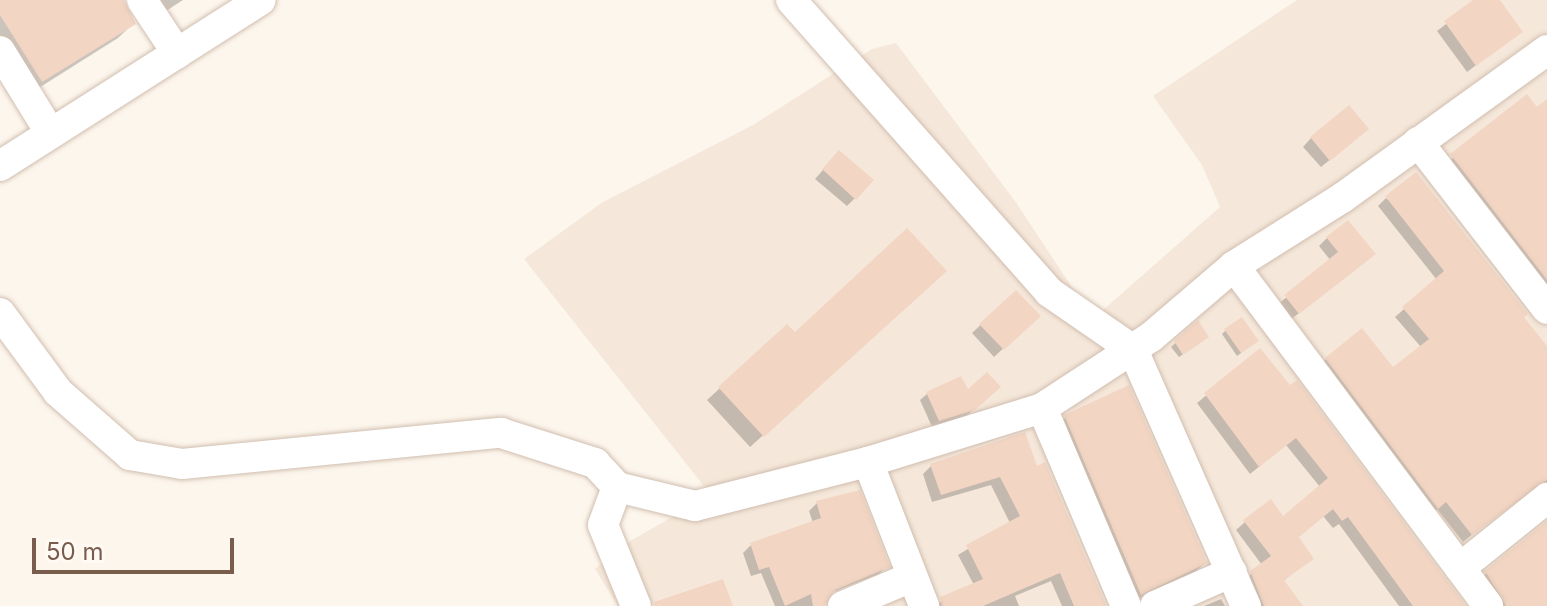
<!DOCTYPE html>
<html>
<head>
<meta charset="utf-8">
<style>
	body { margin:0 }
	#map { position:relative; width:1547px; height:606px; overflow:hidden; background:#fdf6ec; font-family:Inter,sans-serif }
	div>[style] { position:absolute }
	.residential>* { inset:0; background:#f5e8da }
	.shadow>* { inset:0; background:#0003 }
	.building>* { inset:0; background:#f3d5c3 }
	.roads { filter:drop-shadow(0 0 2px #d1beb0) drop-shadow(0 0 2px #d1beb0) }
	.street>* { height:30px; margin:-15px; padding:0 15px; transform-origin:15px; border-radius:15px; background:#fff }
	span { translate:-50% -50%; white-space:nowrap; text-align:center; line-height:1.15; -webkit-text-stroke:7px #fffaf3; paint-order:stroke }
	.scale { position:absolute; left:32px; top:538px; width:202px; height:36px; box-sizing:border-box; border:4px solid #7a5c4d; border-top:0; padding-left:10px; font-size:24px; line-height:28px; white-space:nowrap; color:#7a5c4d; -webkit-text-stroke:6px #fffaf3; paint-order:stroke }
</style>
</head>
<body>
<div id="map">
	<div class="residential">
		<div style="clip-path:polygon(1297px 0,1547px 0,1547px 606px,618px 606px,595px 569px,630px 541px,711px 495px,524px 259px,603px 202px,753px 125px,872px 49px,896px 43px,1015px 201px,1093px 319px,1220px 207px,1202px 165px,1153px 96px)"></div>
	</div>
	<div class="shadow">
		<div style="clip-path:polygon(0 0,123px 0,134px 23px,118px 38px,26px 96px,0 54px)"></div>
		<div style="clip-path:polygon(136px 0,183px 0,152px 20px)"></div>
		<div style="clip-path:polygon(1477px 0,1498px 0,1521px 31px,1467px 72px,1437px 31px)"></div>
		<div style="clip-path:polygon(1547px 101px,1547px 298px,1443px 164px)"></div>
		<div style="clip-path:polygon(1358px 137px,1321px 167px,1303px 147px,1311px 138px)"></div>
		<div style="clip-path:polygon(831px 161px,855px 198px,847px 206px,815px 179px)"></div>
		<div style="clip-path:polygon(1386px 198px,1522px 317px,1547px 352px,1547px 491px,1526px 491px,1463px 542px,1437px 509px,1428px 516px,1318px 368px,1326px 359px,1392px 369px,1421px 347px,1395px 317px,1437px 280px,1378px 206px)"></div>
		<div style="clip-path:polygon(1327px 238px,1365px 262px,1290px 320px,1277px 305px,1331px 261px,1319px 246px)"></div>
		<div style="clip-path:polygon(933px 283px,750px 447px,707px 400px,787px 327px,795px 335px)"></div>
		<div style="clip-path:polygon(1016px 292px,1038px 316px,994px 357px,972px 333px)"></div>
		<div style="clip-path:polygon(1198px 323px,1203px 341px,1179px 357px,1171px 347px)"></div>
		<div style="clip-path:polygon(1225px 331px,1253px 344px,1237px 356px,1222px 334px)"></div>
		<div style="clip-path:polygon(1260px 351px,1463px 606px,1399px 606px,1339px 524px,1333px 528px,1323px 516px,1297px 538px,1311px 559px,1283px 581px,1301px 606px,1252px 606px,1243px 581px,1262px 565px,1236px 530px,1245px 522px,1283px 519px,1320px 487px,1286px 445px,1250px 474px,1197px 403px)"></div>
		<div style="clip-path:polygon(927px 394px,967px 392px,992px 394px,966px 416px,932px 427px,920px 400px)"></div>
		<div style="clip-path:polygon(1066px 417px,1205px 563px,1196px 571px,1132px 602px,1057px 425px)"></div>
		<div style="clip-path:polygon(1044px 465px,1106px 606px,1062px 606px,1051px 581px,1015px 596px,1019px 606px,933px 606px,974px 585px,958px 555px,1010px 523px,991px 485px,932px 502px,923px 474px,931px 466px,1036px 469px)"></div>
		<div style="clip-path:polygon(817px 503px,887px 566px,879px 574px,812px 600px,814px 606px,775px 606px,761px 573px,751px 576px,743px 553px,751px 545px,813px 523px,809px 511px)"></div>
		<div style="clip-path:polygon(1547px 524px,1547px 605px,1494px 606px,1477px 581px)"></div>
		<div style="clip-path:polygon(1221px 599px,1225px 606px,1204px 606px)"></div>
	</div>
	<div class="building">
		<div style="clip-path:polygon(0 0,124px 0,136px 24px,42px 82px,0 15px)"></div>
		<div style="clip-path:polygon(1473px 0,1500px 0,1523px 32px,1476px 66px,1444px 21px)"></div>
		<div style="clip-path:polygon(1527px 94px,1537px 107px,1547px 99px,1547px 280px,1450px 154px)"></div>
		<div style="clip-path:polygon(1349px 105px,1369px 129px,1330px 161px,1310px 137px)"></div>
		<div style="clip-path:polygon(839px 150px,874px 180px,856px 200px,822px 169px)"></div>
		<div style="clip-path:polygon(1416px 172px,1528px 314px,1524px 317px,1547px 346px,1547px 480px,1472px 535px,1446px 502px,1438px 509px,1325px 358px,1362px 328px,1393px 367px,1429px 339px,1402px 307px,1444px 271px,1385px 196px)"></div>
		<div style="clip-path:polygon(1348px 220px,1376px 254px,1299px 314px,1284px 295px,1338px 252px,1326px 237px)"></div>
		<div style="clip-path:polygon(907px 228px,947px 271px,764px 437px,718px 387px,787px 324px,795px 332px)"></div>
		<div style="clip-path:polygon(1016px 290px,1041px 316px,1004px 350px,979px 324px)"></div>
		<div style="clip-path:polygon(1242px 317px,1259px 341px,1241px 353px,1224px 329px)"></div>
		<div style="clip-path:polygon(1198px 320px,1209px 337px,1183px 355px,1174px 341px)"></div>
		<div style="clip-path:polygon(1260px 348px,1290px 385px,1297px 380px,1466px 606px,1413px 606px,1348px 517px,1342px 521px,1333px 509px,1299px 537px,1314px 559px,1284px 580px,1303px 606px,1264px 606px,1250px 571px,1271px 556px,1243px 520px,1271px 499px,1283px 516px,1328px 478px,1296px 438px,1259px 467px,1204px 393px)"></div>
		<div style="clip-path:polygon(987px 372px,1001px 387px,975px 410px,939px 421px,926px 392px,961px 376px,968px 389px)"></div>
		<div style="clip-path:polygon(1129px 385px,1207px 563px,1141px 595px,1064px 415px)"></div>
		<div style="clip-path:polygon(1025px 432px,1037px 466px,1045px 462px,1106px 606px,1074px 606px,1060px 573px,983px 606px,942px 606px,940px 597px,983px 579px,966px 545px,1020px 516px,1000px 477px,941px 495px,930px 464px)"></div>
		<div style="clip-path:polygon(860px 490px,890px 567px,835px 590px,825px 606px,813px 606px,811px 594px,785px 606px,769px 567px,759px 570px,750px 543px,821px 518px,816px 501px)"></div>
		<div style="clip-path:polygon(1547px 521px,1547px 606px,1506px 606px,1485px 571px)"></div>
		<div style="clip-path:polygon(723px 579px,733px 606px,655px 606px,654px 602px)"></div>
	</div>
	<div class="roads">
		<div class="street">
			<div style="left:142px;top:0;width:64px;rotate:56.6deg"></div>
			<div style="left:791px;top:0;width:390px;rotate:48.5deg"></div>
			<div style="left:1049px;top:292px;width:102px;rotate:34.6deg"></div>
			<div style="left:1133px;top:350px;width:280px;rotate:66.2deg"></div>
			<div style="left:0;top:51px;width:97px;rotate:58.4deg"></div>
			<div style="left:1418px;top:142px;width:211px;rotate:52.3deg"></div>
			<div style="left:0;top:166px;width:309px;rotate:-32.5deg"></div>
			<div style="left:1234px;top:266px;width:424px;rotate:53.2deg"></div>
			<div style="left:0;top:313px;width:98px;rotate:53.7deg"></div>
			<div style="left:58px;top:392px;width:96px;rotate:41.2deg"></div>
			<div style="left:130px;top:455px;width:53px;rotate:9.8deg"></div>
			<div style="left:182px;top:464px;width:321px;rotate:-5.6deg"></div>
			<div style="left:501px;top:433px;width:99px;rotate:17.7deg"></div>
			<div style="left:595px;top:463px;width:33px;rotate:47deg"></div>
			<div style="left:617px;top:487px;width:40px;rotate:110.2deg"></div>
			<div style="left:603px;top:525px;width:87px;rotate:67.8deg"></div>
			<div style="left:1042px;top:408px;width:215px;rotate:67deg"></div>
			<div style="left:868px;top:462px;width:155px;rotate:68.7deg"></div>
			<div style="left:617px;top:487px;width:80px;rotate:13.7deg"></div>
			<div style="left:695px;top:506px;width:179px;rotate:-14.3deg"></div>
			<div style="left:868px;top:462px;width:182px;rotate:-17.2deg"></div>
			<div style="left:1042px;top:408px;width:130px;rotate:-33.1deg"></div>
			<div style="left:1151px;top:337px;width:109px;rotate:-40.5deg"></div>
			<div style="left:1234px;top:266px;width:128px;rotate:-32.2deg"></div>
			<div style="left:1342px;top:198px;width:253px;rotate:-35.8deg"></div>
			<div style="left:1460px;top:568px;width:112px;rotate:-38.8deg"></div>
			<div style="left:843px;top:606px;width:75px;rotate:-22.8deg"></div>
			<div style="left:1155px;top:606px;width:84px;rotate:-23.8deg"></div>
		</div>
	</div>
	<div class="scale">50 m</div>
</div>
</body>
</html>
